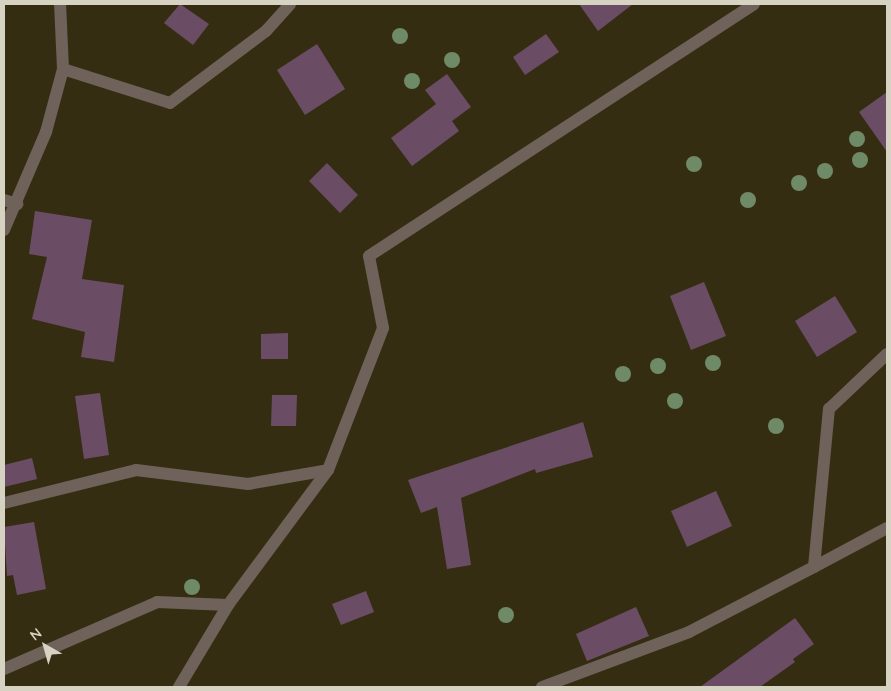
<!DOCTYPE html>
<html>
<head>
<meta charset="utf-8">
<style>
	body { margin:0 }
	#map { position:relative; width:891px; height:691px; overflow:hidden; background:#352d11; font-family:Quicksand,sans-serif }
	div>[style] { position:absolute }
	.building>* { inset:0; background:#6a4d65 }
	.minor>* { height:12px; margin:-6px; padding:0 6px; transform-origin:6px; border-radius:6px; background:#6e625a }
	.trees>* { width:16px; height:16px; margin:-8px; border-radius:50%; background:#6e8a67 }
	span { translate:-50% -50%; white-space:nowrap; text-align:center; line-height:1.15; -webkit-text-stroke:5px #352d11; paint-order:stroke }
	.frame { position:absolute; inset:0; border:5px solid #d7d3c3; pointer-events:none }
	.north { position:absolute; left:20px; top:621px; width:50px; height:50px; -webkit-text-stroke:4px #352d11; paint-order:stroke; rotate:322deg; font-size:14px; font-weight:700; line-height:20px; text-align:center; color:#d7d3c3 }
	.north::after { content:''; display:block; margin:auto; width:18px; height:22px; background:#d7d3c3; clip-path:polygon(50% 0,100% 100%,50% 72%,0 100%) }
</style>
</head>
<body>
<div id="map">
	<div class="building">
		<div style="clip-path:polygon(180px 4px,209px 24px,193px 45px,164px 23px)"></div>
		<div style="clip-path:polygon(579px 4px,633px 4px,598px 31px)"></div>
		<div style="clip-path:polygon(546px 34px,559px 52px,525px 75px,513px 57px)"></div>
		<div style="clip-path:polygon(317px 44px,345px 89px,305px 115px,277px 70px)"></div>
		<div style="clip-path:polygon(447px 74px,471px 107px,452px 121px,459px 131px,412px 166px,391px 138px,436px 104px,425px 90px)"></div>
		<div style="clip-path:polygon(887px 92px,887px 152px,859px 112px)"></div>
		<div style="clip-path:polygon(327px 163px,358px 195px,340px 213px,309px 181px)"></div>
		<div style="clip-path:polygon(35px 211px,92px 220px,82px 279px,124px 285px,114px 362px,81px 357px,85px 332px,32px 319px,47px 257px,29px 254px)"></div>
		<div style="clip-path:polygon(704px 282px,726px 336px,691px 350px,670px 296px)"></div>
		<div style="clip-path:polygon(835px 296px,857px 332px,817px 357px,795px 321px)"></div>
		<div style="clip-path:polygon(288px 333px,288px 359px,261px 359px,261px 334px)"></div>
		<div style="clip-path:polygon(100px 393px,109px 455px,84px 459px,75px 396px)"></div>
		<div style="clip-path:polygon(272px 395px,297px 395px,296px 426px,271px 426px)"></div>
		<div style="clip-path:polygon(583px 422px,593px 457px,536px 473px,535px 469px,461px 498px,471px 565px,447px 569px,437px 507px,421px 513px,408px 480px)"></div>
		<div style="clip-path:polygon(32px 458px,37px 479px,4px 487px,4px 465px)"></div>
		<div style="clip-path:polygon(716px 491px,732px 526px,687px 547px,671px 511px)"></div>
		<div style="clip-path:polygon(34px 522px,46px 589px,17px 595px,13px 575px,7px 576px,4px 527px)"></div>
		<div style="clip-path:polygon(366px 591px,374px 612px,341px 625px,332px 604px)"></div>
		<div style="clip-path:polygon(636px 607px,649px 636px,587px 661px,576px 634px)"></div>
		<div style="clip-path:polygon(795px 618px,814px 644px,793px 659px,795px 662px,760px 687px,700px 687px)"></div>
	</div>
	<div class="minor">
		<div style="left:63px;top:69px;width:112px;rotate:17.6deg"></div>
		<div style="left:170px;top:103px;width:120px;rotate:-36.9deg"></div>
		<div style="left:266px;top:31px;width:36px;rotate:-48deg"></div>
		<div style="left:4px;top:200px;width:14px;rotate:17deg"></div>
		<div style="left:4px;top:230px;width:107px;rotate:-66.8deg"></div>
		<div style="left:46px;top:132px;width:65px;rotate:-74.9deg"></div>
		<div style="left:63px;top:69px;width:65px;rotate:-92.6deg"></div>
		<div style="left:4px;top:503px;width:136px;rotate:-14deg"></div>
		<div style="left:136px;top:470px;width:113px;rotate:7.1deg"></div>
		<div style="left:248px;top:484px;width:81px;rotate:-9.9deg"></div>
		<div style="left:814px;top:567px;width:83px;rotate:-28.1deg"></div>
		<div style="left:4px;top:669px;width:167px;rotate:-23.6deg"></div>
		<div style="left:157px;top:602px;width:71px;rotate:2.4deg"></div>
		<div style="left:179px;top:687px;width:96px;rotate:-59.1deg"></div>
		<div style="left:228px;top:605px;width:168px;rotate:-53.5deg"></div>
		<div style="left:328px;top:470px;width:152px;rotate:-68.8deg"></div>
		<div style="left:383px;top:328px;width:73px;rotate:-101deg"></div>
		<div style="left:369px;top:256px;width:460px;rotate:-33.2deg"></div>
		<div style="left:542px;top:687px;width:157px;rotate:-20.5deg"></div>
		<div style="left:689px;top:632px;width:141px;rotate:-27.5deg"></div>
		<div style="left:814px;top:567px;width:159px;rotate:-84.6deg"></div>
		<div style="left:829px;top:409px;width:80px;rotate:-43.5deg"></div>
	</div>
	<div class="trees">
		<div style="left:400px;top:36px"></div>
		<div style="left:452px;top:60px"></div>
		<div style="left:412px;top:81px"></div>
		<div style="left:857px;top:139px"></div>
		<div style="left:860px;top:160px"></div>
		<div style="left:694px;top:164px"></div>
		<div style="left:825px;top:171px"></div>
		<div style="left:799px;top:183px"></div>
		<div style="left:748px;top:200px"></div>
		<div style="left:713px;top:363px"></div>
		<div style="left:658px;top:366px"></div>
		<div style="left:623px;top:374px"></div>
		<div style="left:675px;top:401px"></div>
		<div style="left:776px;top:426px"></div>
		<div style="left:192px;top:587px"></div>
		<div style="left:506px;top:615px"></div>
	</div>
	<div class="frame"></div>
	<div class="north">N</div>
</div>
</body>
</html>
